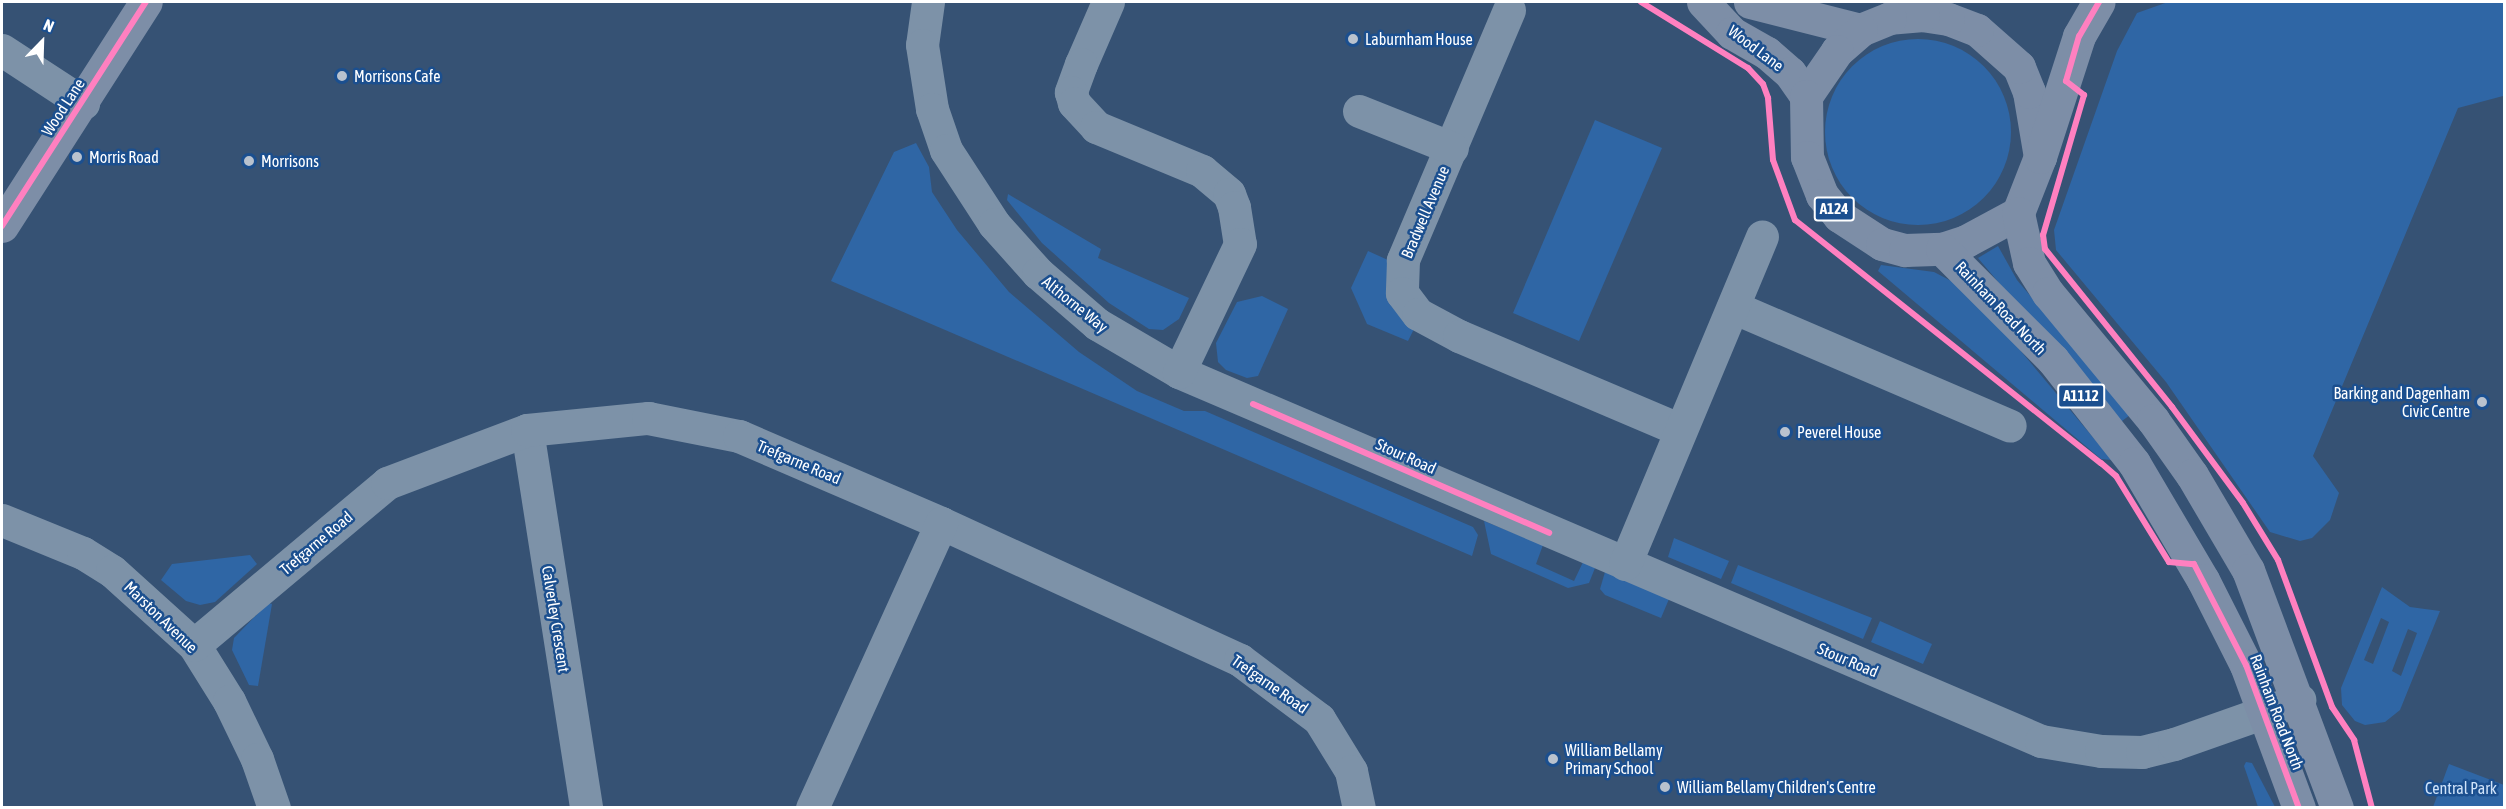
<!DOCTYPE html>
<html>
<head>
<meta charset="utf-8">
<style>
	body { margin:0 }
	#map { position:relative; width:2506px; height:809px; overflow:hidden; background:#365274; font-family:"Asap Condensed",sans-serif }
	div>[style] { position:absolute }
	.green>* { inset:0; background:#2f66a5 }
	.round { border-radius:50% }
	.minor>* { height:33px; margin:-16.5px; padding:0 16.5px; transform-origin:16.5px; border-radius:16.5px; background:#7d92a8 }
	.major>* { height:33px; margin:-16.5px; padding:0 16.5px; transform-origin:16.5px; border-radius:16.5px; background:#7d8ea7 }
	.cycleway>* { height:6px; margin:-3px; padding:0 3px; transform-origin:3px; border-radius:3px; background:#ff80c0 }
	.dots>* { width:16px; height:16px; translate:-50% -50%; box-sizing:border-box; border:3px solid #1b4f8f; border-radius:50% }
	span { translate:-50% -50%; white-space:nowrap; text-align:center; line-height:1.15; -webkit-text-stroke:5px #1b4f8f; paint-order:stroke }
	.shield-label span { padding:2px 4px; background:#1b4f8f; border:2px solid; border-radius:4px; -webkit-text-stroke-width:0 }
	.shield-label { font-size:15px; color:#fff; font-weight:700 }
	.poi-label { font-size:16px; color:#fff }
	.left { translate:0 -50%; text-align:left }
	.right { translate:-100% -50%; text-align:right }
	.street-label { font-size:16px; color:#fff }
	.park-label { font-size:16px; color:#cfe3fa }
	.frame { position:absolute; inset:0; border:3px solid #fff; pointer-events:none }
	.north { position:absolute; left:12px; top:12px; width:60px; height:60px; -webkit-text-stroke:4px #1b4f8f; paint-order:stroke; rotate:23deg; font-size:16px; font-weight:700; line-height:24px; text-align:center; color:#fff }
	.north::after { content:''; display:block; margin:auto; width:21px; height:27px; background:#fff; clip-path:polygon(50% 0,100% 100%,50% 72%,0 100%) }
</style>
</head>
<body>
<div id="map">
	<div class="green">
		<div style="clip-path:polygon(2168px 2px,2504px 2px,2504px 92px,2503px 96px,2458px 108px,2313px 456px,2339px 493px,2330px 520px,2312px 538px,2300px 541px,2270px 532px,2166px 382px,2056px 250px,2054px 230px,2117px 51px,2137px 13px)"></div>
		<div class="round" style="left:1825px;top:39px;width:186px;height:186px"></div>
		<div style="clip-path:polygon(1595px 120px,1662px 148px,1579px 341px,1513px 313px)"></div>
		<div style="clip-path:polygon(916px 143px,929px 167px,932px 192px,957px 230px,1009px 292px,1079px 352px,1137px 391px,1184px 411px,1205px 411px,1473px 527px,1478px 535px,1472px 556px,831px 281px,894px 152px)"></div>
		<div style="clip-path:polygon(1008px 194px,1101px 249px,1098px 258px,1189px 298px,1179px 319px,1163px 330px,1149px 329px,1109px 303px,1042px 243px,1007px 200px)"></div>
		<div style="clip-path:polygon(1998px 246px,2017px 280px,2130px 415px,2118px 424px,1978px 258px)"></div>
		<div style="clip-path:polygon(1368px 251px,1388px 260px,1414px 329px,1408px 341px,1367px 324px,1351px 288px)"></div>
		<div style="clip-path:polygon(1881px 265px,1934px 272px,1959px 285px,1999px 325px,2112px 460px,2101px 459px,1878px 271px)"></div>
		<div style="clip-path:polygon(1262px 296px,1288px 309px,1258px 376px,1247px 378px,1226px 370px,1218px 362px,1216px 343px,1237px 302px)"></div>
		<div style="clip-path:polygon(1484px 521px,1543px 545px,1536px 564px,1574px 581px,1583px 562px,1595px 568px,1589px 583px,1568px 588px,1491px 554px)"></div>
		<div style="clip-path:polygon(1674px 538px,1729px 561px,1721px 579px,1668px 557px)"></div>
		<div style="clip-path:polygon(250px 555px,257px 564px,215px 602px,200px 605px,186px 601px,161px 580px,172px 564px)"></div>
		<div style="clip-path:polygon(1738px 565px,1872px 618px,1863px 639px,1731px 583px)"></div>
		<div style="clip-path:polygon(1605px 572px,1669px 599px,1661px 618px,1605px 595px,1600px 589px)"></div>
		<div style="clip-path:polygon(evenodd,2382px 587px,2410px 607px,2440px 611px,2400px 710px,2385px 722px,2365px 725px,2355px 721px,2342px 705px,2341px 688px,2382px 587px,2381px 618px,2389px 622px,2373px 664px,2364px 660px,2381px 618px,2382px 587px,2408px 629px,2417px 633px,2401px 676px,2392px 671px,2408px 629px)"></div>
		<div style="clip-path:polygon(268px 603px,272px 604px,258px 686px,249px 685px,232px 650px,234px 638px)"></div>
		<div style="clip-path:polygon(1880px 621px,1932px 644px,1923px 664px,1871px 642px)"></div>
		<div style="clip-path:polygon(2246px 762px,2252px 763px,2275px 807px,2258px 807px,2244px 766px)"></div>
		<div style="clip-path:polygon(2449px 764px,2504px 785px,2504px 807px,2433px 807px)"></div>
	</div>
	<div class="minor">
		<div style="left:928px;top:2px;width:43px;rotate:97.9deg"></div>
		<div style="left:922px;top:45px;width:65px;rotate:81.1deg"></div>
		<div style="left:932px;top:109px;width:43px;rotate:71.1deg"></div>
		<div style="left:946px;top:150px;width:88px;rotate:57deg"></div>
		<div style="left:994px;top:224px;width:66px;rotate:48.1deg"></div>
		<div style="left:1038px;top:273px;width:78px;rotate:40.8deg"></div>
		<div style="left:1097px;top:324px;width:95px;rotate:30.3deg"></div>
		<div style="left:1179px;top:372px;width:938px;rotate:23.17deg"></div>
		<div style="left:2041px;top:741px;width:61px;rotate:9.5deg"></div>
		<div style="left:2101px;top:751px;width:41px;rotate:1.4deg"></div>
		<div style="left:2142px;top:752px;width:33px;rotate:-14deg"></div>
		<div style="left:2174px;top:744px;width:133px;rotate:-19.4deg"></div>
		<div style="left:1108px;top:2px;width:68px;rotate:113.5deg"></div>
		<div style="left:1081px;top:64px;width:30px;rotate:110deg"></div>
		<div style="left:1071px;top:92px;width:11px;rotate:75deg"></div>
		<div style="left:1074px;top:103px;width:33px;rotate:47deg"></div>
		<div style="left:1096px;top:127px;width:115px;rotate:22.5deg"></div>
		<div style="left:1202px;top:171px;width:35px;rotate:40deg"></div>
		<div style="left:1229px;top:194px;width:14px;rotate:69deg"></div>
		<div style="left:1234px;top:207px;width:37px;rotate:81deg"></div>
		<div style="left:1240px;top:244px;width:142px;rotate:115.5deg"></div>
		<div style="left:1509px;top:10px;width:272px;rotate:113deg"></div>
		<div style="left:1403px;top:260px;width:33px;rotate:92deg"></div>
		<div style="left:1402px;top:293px;width:26px;rotate:53deg"></div>
		<div style="left:1418px;top:314px;width:47px;rotate:28.2deg"></div>
		<div style="left:1459px;top:336px;width:240px;rotate:23deg"></div>
		<div style="left:2px;top:50px;width:97px;rotate:33.2deg"></div>
		<div style="left:1359px;top:111px;width:100px;rotate:21.7deg"></div>
		<div style="left:1733px;top:307px;width:301px;rotate:23.2deg"></div>
		<div style="left:527px;top:430px;width:383px;rotate:81.1deg"></div>
		<div style="left:2px;top:520px;width:87px;rotate:22.2deg"></div>
		<div style="left:83px;top:553px;width:34px;rotate:32deg"></div>
		<div style="left:112px;top:571px;width:110px;rotate:42.1deg"></div>
		<div style="left:194px;top:645px;width:66px;rotate:58deg"></div>
		<div style="left:229px;top:701px;width:64px;rotate:64.2deg"></div>
		<div style="left:257px;top:759px;width:52px;rotate:70.9deg"></div>
		<div style="left:1625px;top:564px;width:355px;rotate:-67.3deg"></div>
		<div style="left:194px;top:645px;width:252px;rotate:-40deg"></div>
		<div style="left:387px;top:483px;width:150px;rotate:-20.7deg"></div>
		<div style="left:527px;top:430px;width:122px;rotate:-5.7deg"></div>
		<div style="left:648px;top:418px;width:93px;rotate:11.2deg"></div>
		<div style="left:739px;top:436px;width:220px;rotate:23.3deg"></div>
		<div style="left:941px;top:523px;width:329px;rotate:24.6deg"></div>
		<div style="left:1240px;top:660px;width:99px;rotate:36.8deg"></div>
		<div style="left:1319px;top:719px;width:61px;rotate:58.4deg"></div>
		<div style="left:1351px;top:771px;width:38px;rotate:78deg"></div>
		<div style="left:812px;top:808px;width:313px;rotate:-65.6deg"></div>
	</div>
	<div class="major">
		<div style="left:1703px;top:2px;width:42px;rotate:46.9deg"></div>
		<div style="left:1732px;top:33px;width:40px;rotate:29.7deg"></div>
		<div style="left:1767px;top:53px;width:30px;rotate:41deg"></div>
		<div style="left:1790px;top:73px;width:28px;rotate:55deg"></div>
		<div style="left:1750px;top:2px;width:114px;rotate:14.2deg"></div>
		<div style="left:2040px;top:157px;width:66px;rotate:-99.6deg"></div>
		<div style="left:2029px;top:92px;width:27px;rotate:-112deg"></div>
		<div style="left:2019px;top:67px;width:56px;rotate:-138.6deg"></div>
		<div style="left:1977px;top:30px;width:31px;rotate:-159deg"></div>
		<div style="left:1948px;top:19px;width:25px;rotate:-171deg"></div>
		<div style="left:1923px;top:15px;width:33px;rotate:175deg"></div>
		<div style="left:1890px;top:18px;width:31px;rotate:158deg"></div>
		<div style="left:1861px;top:30px;width:32px;rotate:139deg"></div>
		<div style="left:1837px;top:51px;width:55px;rotate:124.6deg"></div>
		<div style="left:1806px;top:96px;width:61px;rotate:89.1deg"></div>
		<div style="left:1807px;top:157px;width:41px;rotate:68.5deg"></div>
		<div style="left:1822px;top:195px;width:27px;rotate:51deg"></div>
		<div style="left:1839px;top:216px;width:51px;rotate:33.1deg"></div>
		<div style="left:1882px;top:244px;width:24px;rotate:15deg"></div>
		<div style="left:1905px;top:250px;width:37px;rotate:-2deg"></div>
		<div style="left:1942px;top:249px;width:25px;rotate:-18deg"></div>
		<div style="left:1966px;top:241px;width:59px;rotate:-28.3deg"></div>
		<div style="left:2018px;top:213px;width:60px;rotate:-68.6deg"></div>
		<div style="left:2040px;top:157px;width:127px;rotate:-72.1deg"></div>
		<div style="left:2079px;top:36px;width:39px;rotate:-60deg"></div>
		<div style="left:2018px;top:213px;width:51px;rotate:77.6deg"></div>
		<div style="left:2029px;top:263px;width:36px;rotate:58deg"></div>
		<div style="left:2048px;top:293px;width:165px;rotate:50.4deg"></div>
		<div style="left:2153px;top:420px;width:67px;rotate:54.7deg"></div>
		<div style="left:2192px;top:475px;width:110px;rotate:59.5deg"></div>
		<div style="left:2248px;top:570px;width:254px;rotate:69.5deg"></div>
		<div style="left:2px;top:226px;width:266px;rotate:-57.3deg"></div>
		<div style="left:1942px;top:249px;width:157px;rotate:45deg"></div>
		<div style="left:2053px;top:360px;width:131px;rotate:51.8deg"></div>
		<div style="left:2134px;top:463px;width:136px;rotate:59.5deg"></div>
		<div style="left:2203px;top:580px;width:95px;rotate:63.2deg"></div>
		<div style="left:2246px;top:665px;width:153px;rotate:69.7deg"></div>
	</div>
	<div class="cycleway">
		<div style="left:1641px;top:2px;width:126px;rotate:31.7deg"></div>
		<div style="left:1748px;top:68px;width:22px;rotate:47deg"></div>
		<div style="left:1763px;top:84px;width:15px;rotate:70deg"></div>
		<div style="left:1768px;top:98px;width:62px;rotate:85.4deg"></div>
		<div style="left:1773px;top:160px;width:64px;rotate:69.9deg"></div>
		<div style="left:1795px;top:220px;width:391px;rotate:38.5deg"></div>
		<div style="left:2101px;top:463px;width:20px;rotate:41deg"></div>
		<div style="left:2116px;top:476px;width:101px;rotate:58.4deg"></div>
		<div style="left:2169px;top:562px;width:25px;rotate:5deg"></div>
		<div style="left:2194px;top:564px;width:114px;rotate:62.8deg"></div>
		<div style="left:2246px;top:665px;width:153px;rotate:69.7deg"></div>
		<div style="left:2099px;top:2px;width:39px;rotate:120deg"></div>
		<div style="left:2079px;top:36px;width:47px;rotate:106.1deg"></div>
		<div style="left:2066px;top:81px;width:23px;rotate:38deg"></div>
		<div style="left:2084px;top:95px;width:146px;rotate:106.3deg"></div>
		<div style="left:2043px;top:235px;width:14px;rotate:82deg"></div>
		<div style="left:2045px;top:249px;width:203px;rotate:51.2deg"></div>
		<div style="left:2172px;top:407px;width:119px;rotate:53.5deg"></div>
		<div style="left:2243px;top:503px;width:67px;rotate:58.4deg"></div>
		<div style="left:2278px;top:560px;width:157px;rotate:69.8deg"></div>
		<div style="left:2332px;top:707px;width:40px;rotate:56deg"></div>
		<div style="left:2354px;top:740px;width:70px;rotate:75.2deg"></div>
		<div style="left:2px;top:226px;width:266px;rotate:-57.3deg"></div>
		<div style="left:1253px;top:404px;width:323px;rotate:23.5deg"></div>
	</div>
	<div class="dots">
		<div style="left:1353px;top:39px;background:#b9c2ce"></div>
		<div style="left:342px;top:76px;background:#b9c2ce"></div>
		<div style="left:77px;top:157px;background:#b9c2ce"></div>
		<div style="left:249px;top:161px;background:#b9c2ce"></div>
		<div style="left:2482px;top:402px;background:#b9c2ce"></div>
		<div style="left:1785px;top:432px;background:#b9c2ce"></div>
		<div style="left:1553px;top:759px;background:#b9c2ce"></div>
		<div style="left:1665px;top:787px;background:#b9c2ce"></div>
	</div>
	<div class="shield-label">
		<span style="left:1834px;top:209px">A124</span>
		<span style="left:2081px;top:396px">A1112</span>
	</div>
	<div class="poi-label">
		<span class="left" style="left:1365px;top:39px">Laburnham House</span>
		<span class="left" style="left:354px;top:76px">Morrisons Cafe</span>
		<span class="left" style="left:89px;top:157px">Morris Road</span>
		<span class="left" style="left:261px;top:161px">Morrisons</span>
		<span class="right" style="left:2470px;top:402px">Barking and Dagenham<br>Civic Centre</span>
		<span class="left" style="left:1797px;top:432px">Peverel House</span>
		<span class="left" style="left:1565px;top:759px">William Bellamy<br>Primary School</span>
		<span class="left" style="left:1677px;top:787px">William Bellamy Children's Centre</span>
	</div>
	<div class="street-label">
		<span style="left:1756px;top:48px;rotate:37deg">Wood Lane</span>
		<span style="left:63px;top:107px;rotate:-57deg">Wood Lane</span>
		<span style="left:1425px;top:212px;rotate:-67deg">Bradwell Avenue</span>
		<span style="left:1075px;top:304px;rotate:39deg">Althorne Way</span>
		<span style="left:2001px;top:308px;rotate:46deg">Rainham Road North</span>
		<span style="left:1406px;top:456px;rotate:24deg">Stour Road</span>
		<span style="left:799px;top:462px;rotate:23deg">Trefgarne Road</span>
		<span style="left:316px;top:543px;rotate:-40deg">Trefgarne Road</span>
		<span style="left:161px;top:617px;rotate:44deg">Marston Avenue</span>
		<span style="left:556px;top:619px;rotate:81deg">Calverley Crescent</span>
		<span style="left:1848px;top:660px;rotate:23deg">Stour Road</span>
		<span style="left:1270px;top:684px;rotate:35deg">Trefgarne Road</span>
		<span style="left:2277px;top:712px;rotate:69deg">Rainham Road North</span>
	</div>
	<div class="park-label">
		<span style="left:2461px;top:788px">Central Park</span>
	</div>
	<div class="frame"></div>
	<div class="north">N</div>
</div>
</body>
</html>
